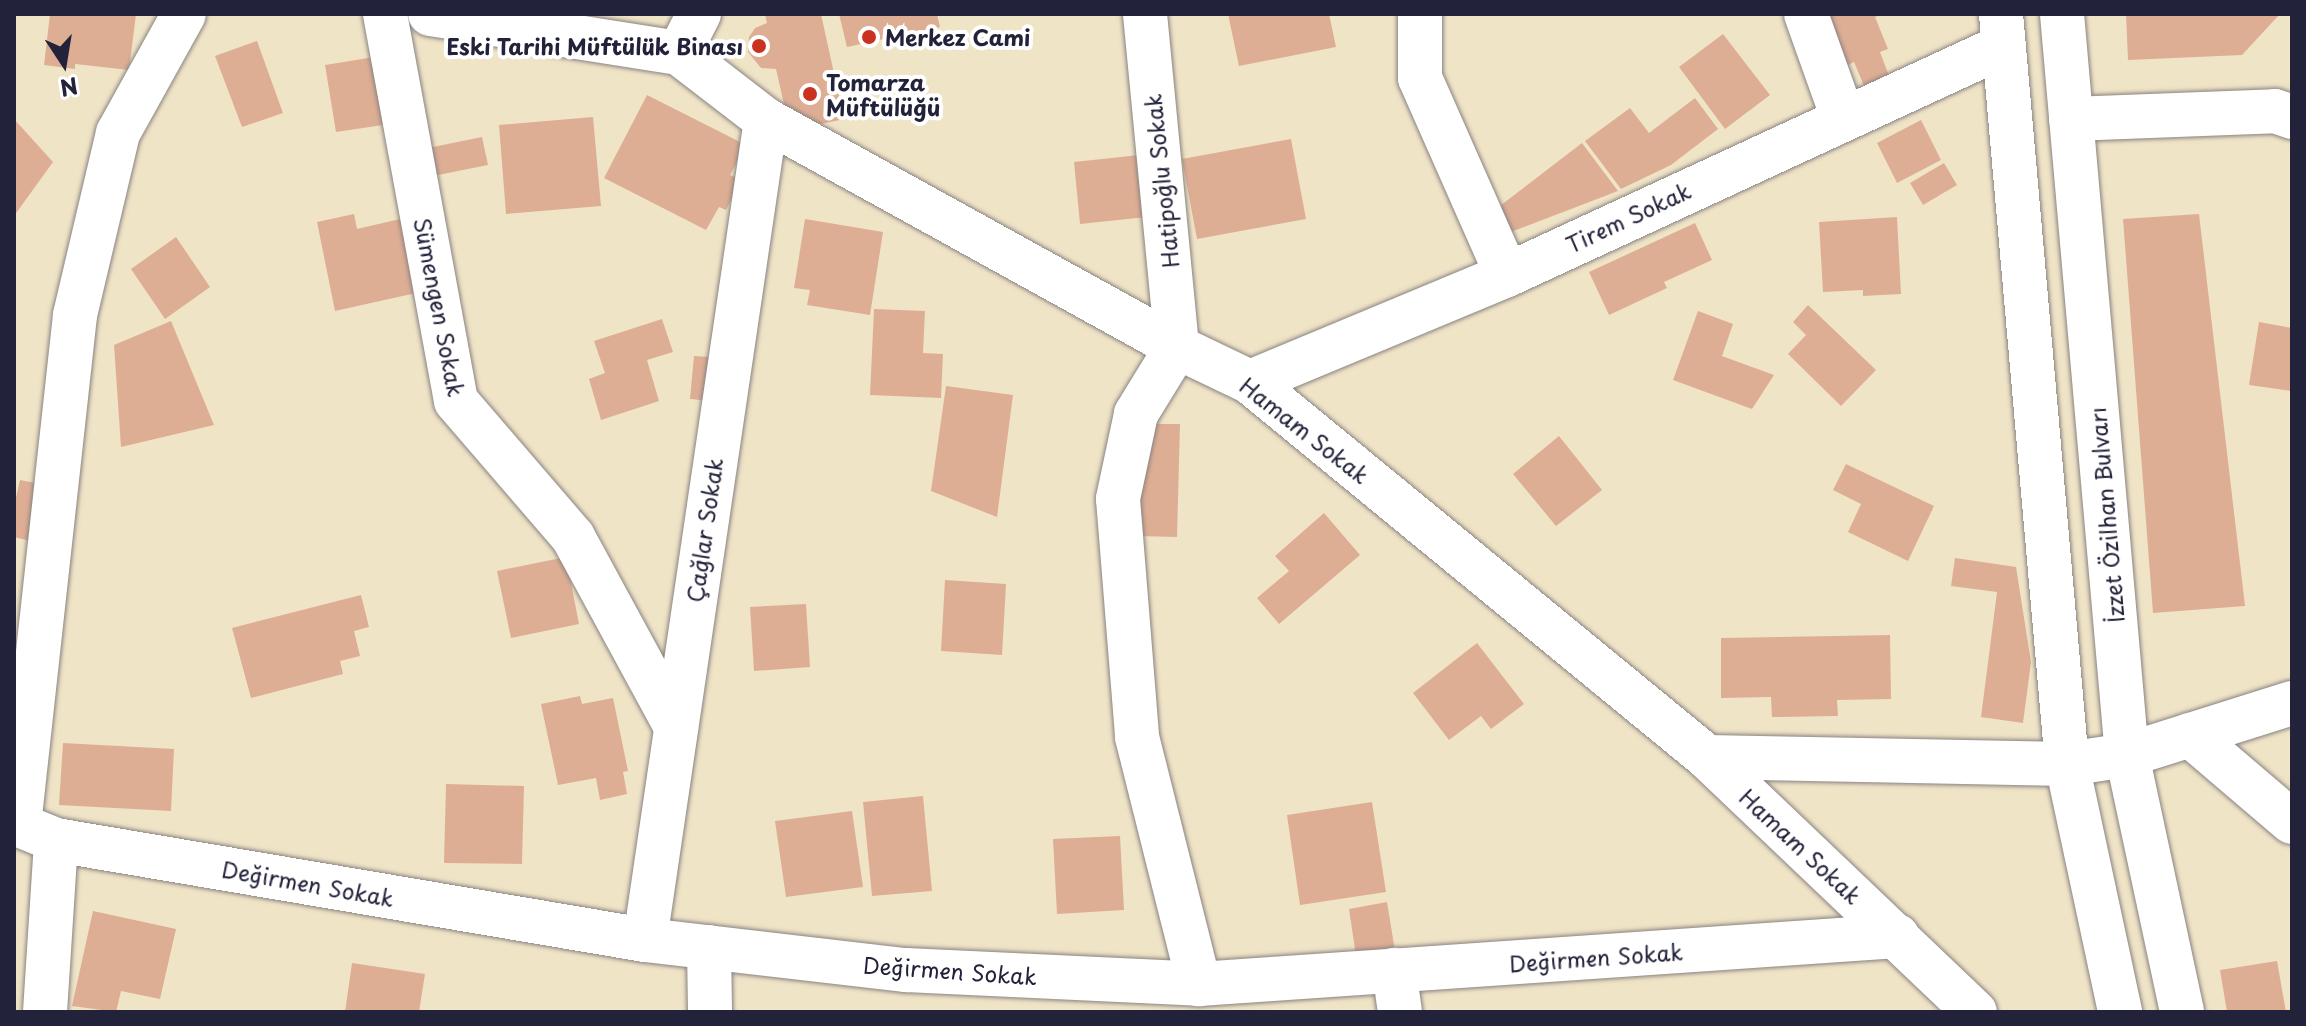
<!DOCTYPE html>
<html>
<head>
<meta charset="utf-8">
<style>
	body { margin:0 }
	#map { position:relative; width:2306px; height:1026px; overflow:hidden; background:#f0e4c7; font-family:"Playpen Sans",sans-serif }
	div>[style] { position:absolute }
	.building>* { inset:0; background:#deae94 }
	.roads { filter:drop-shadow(0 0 2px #898381) drop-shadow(0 0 2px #898381) }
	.minor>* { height:44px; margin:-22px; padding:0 22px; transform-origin:22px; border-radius:22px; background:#fff }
	.major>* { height:44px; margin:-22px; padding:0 22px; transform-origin:22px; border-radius:22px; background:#fff }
	.dots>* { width:22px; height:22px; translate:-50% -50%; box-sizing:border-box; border:4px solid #fff; border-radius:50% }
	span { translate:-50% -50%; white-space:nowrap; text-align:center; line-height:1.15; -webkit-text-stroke:8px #fff; paint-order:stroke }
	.poi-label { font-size:22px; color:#22223b; font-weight:700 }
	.left { translate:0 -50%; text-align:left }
	.right { translate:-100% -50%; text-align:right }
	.street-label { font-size:22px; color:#22223b }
	.frame { position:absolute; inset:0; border:16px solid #22223b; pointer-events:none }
	.north { position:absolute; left:24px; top:24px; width:80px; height:80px; -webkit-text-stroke:6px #fff; paint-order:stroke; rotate:168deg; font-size:22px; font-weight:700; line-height:32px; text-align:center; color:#22223b }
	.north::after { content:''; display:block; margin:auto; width:28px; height:36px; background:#22223b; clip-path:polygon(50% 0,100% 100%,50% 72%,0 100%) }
</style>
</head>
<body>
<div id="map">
	<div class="building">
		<div style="clip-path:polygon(50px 14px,136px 14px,129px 70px,75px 64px,75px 69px,44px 65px)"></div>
		<div style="clip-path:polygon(765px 14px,821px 14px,844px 119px,790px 131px,776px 69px,761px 68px,748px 52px,749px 37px,755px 28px,767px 23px)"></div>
		<div style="clip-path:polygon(839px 14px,937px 14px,940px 27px,847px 47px)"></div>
		<div style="clip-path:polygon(1228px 14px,1329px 14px,1336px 47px,1239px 66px)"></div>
		<div style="clip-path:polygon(1824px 14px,1883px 14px,1875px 17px,1888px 49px,1880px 52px,1889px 76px,1864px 86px,1854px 62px,1846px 66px)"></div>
		<div style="clip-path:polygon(2126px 14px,2280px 14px,2242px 55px,2128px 60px)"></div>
		<div style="clip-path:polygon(1723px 34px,1770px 95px,1725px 129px,1679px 67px)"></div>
		<div style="clip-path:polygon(257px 41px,283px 113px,242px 127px,215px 56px)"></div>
		<div style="clip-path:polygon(393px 54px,403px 122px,336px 132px,325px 65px)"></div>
		<div style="clip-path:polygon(647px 95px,746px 145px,730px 175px,741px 180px,726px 210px,719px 207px,706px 230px,604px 178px)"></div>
		<div style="clip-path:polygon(1695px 98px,1718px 129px,1671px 165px,1621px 189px,1585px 141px,1630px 108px,1649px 133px)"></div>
		<div style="clip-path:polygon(593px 117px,601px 206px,506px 214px,499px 125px)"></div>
		<div style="clip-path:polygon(14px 119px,53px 162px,14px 216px)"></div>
		<div style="clip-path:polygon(1921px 120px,1941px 160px,1897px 183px,1877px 143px)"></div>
		<div style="clip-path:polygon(482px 137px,488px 165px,433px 176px,428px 148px)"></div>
		<div style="clip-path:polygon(1291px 139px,1306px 219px,1197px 239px,1182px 159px)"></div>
		<div style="clip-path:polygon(1582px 143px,1618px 191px,1508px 233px,1492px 212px)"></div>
		<div style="clip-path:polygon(1149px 154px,1156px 216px,1080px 224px,1074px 162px)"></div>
		<div style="clip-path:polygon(1944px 163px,1957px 185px,1923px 205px,1910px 183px)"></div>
		<div style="clip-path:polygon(354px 214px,357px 229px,400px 219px,416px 293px,335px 311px,317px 222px)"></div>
		<div style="clip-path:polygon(2199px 214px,2245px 606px,2153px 613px,2123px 219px)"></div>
		<div style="clip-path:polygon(1897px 217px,1901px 294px,1863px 296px,1863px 290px,1823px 292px,1819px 222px)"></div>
		<div style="clip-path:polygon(805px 219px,883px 232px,870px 315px,807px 305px,810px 290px,794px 288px)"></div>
		<div style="clip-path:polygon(1695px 223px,1712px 260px,1664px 282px,1667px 288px,1609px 315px,1589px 272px)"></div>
		<div style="clip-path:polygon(176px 237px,210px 287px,165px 319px,131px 269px)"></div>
		<div style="clip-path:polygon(1808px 305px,1876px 370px,1841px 406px,1788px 354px,1806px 335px,1793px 322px)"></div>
		<div style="clip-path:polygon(874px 309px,925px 311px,923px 353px,943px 354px,941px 398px,870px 395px)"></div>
		<div style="clip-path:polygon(1698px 311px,1733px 324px,1722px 356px,1774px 375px,1752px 409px,1673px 380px)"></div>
		<div style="clip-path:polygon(662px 319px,673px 352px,647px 360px,659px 401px,601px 420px,589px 379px,605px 373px,594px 341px)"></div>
		<div style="clip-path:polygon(171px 321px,214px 425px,121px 447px,114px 345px)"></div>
		<div style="clip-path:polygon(2259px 322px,2292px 328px,2292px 391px,2249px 385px)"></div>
		<div style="clip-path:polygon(694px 356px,727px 358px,723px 402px,690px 399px)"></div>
		<div style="clip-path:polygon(946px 386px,1013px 395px,997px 517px,931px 491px)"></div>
		<div style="clip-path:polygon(1141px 424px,1180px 424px,1177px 537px,1138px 536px)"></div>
		<div style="clip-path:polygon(1559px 436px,1602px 490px,1556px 526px,1513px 474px)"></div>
		<div style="clip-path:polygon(1846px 464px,1934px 506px,1908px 561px,1848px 532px,1861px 504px,1833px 490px)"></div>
		<div style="clip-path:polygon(20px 480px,51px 486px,39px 543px,14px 537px,14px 506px)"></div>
		<div style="clip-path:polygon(1324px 513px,1360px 555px,1279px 624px,1257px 598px,1289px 571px,1275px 556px)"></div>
		<div style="clip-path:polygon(566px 557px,579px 624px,511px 638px,497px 571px)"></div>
		<div style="clip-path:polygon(1955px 558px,2016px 567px,2031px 662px,2023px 723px,1981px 717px,1997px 592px,1951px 586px)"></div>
		<div style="clip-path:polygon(945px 580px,1006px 584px,1002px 655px,941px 651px)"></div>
		<div style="clip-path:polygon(361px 595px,369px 627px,354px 631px,360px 656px,340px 661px,343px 674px,251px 698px,232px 628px)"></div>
		<div style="clip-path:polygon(806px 604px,810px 667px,754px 671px,750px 607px)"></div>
		<div style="clip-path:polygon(1890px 635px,1891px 699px,1837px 700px,1838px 716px,1772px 717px,1771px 697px,1721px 698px,1721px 638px)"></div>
		<div style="clip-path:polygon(1477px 643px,1524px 704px,1491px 729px,1481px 716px,1449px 740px,1413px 693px)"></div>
		<div style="clip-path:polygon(580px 696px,582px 704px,613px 698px,628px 771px,623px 772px,627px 794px,600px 800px,596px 778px,558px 785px,541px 704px)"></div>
		<div style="clip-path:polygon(63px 743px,174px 749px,171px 811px,59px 805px)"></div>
		<div style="clip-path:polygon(446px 784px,524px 786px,522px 864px,444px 863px)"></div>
		<div style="clip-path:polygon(923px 796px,932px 891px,872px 896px,863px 802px)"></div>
		<div style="clip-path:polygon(1372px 802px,1386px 892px,1300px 905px,1287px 815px)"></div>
		<div style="clip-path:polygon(852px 811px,863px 887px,786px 897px,775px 821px)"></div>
		<div style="clip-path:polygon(1120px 836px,1124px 910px,1057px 914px,1053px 839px)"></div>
		<div style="clip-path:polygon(1387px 902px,1395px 951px,1356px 956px,1349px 909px)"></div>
		<div style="clip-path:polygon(93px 911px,176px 929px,160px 999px,121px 991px,116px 1012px,72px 1006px)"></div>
		<div style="clip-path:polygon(2277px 961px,2286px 1012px,2227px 1012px,2220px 970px)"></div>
		<div style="clip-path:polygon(352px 963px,425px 974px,419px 1012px,345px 1012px)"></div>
	</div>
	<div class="roads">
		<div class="minor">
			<div style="left:385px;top:14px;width:393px;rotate:79.6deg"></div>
			<div style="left:456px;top:401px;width:179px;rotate:49.3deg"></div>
			<div style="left:573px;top:537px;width:216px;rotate:61.5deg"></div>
			<div style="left:430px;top:14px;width:252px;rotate:8.9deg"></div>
			<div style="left:679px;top:53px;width:110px;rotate:37.6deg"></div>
			<div style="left:766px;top:120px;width:470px;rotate:28.9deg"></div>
			<div style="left:1177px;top:347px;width:81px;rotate:25.6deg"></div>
			<div style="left:1250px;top:382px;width:591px;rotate:39.37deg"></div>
			<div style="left:1707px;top:757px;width:370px;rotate:43.6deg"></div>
			<div style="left:1145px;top:14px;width:335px;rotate:84.5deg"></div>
			<div style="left:1177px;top:347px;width:79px;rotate:121.5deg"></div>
			<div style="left:1136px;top:414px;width:87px;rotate:102deg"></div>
			<div style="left:1118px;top:499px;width:239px;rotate:85.4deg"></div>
			<div style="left:1137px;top:737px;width:255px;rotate:75.9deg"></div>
			<div style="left:1420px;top:14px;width:64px;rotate:90deg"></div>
			<div style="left:1420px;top:78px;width:215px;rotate:66.2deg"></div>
			<div style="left:1806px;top:14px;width:110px;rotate:70.4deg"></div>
			<div style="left:679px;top:53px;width:44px;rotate:-62.9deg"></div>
			<div style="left:2071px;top:119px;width:204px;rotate:-2.2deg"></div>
			<div style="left:2275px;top:111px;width:18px;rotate:19deg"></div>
			<div style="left:1250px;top:382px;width:278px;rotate:-22.6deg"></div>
			<div style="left:1507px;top:275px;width:546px;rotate:-24.78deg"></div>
			<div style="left:2190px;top:735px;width:134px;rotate:40.5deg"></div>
			<div style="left:1707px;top:757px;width:360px;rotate:1.1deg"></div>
			<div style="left:2067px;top:764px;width:61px;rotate:-8.5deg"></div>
			<div style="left:2127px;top:755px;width:173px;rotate:-17.5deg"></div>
			<div style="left:14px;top:823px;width:45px;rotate:22deg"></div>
			<div style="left:56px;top:840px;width:597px;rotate:9.64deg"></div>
			<div style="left:645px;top:940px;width:263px;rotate:6.6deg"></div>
			<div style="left:906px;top:970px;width:293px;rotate:2.7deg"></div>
			<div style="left:1199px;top:984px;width:700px;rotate:-3.93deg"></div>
			<div style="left:19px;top:825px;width:513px;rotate:-83.73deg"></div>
			<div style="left:75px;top:315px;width:187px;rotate:-76.7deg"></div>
			<div style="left:118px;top:133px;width:136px;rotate:-61deg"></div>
			<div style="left:645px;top:940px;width:829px;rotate:-81.61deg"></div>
			<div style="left:709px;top:947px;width:65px;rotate:89.1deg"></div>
			<div style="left:1394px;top:970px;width:42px;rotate:81.9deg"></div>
			<div style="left:45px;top:1012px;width:172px;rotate:-86.3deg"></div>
		</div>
		<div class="major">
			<div style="left:2001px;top:14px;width:753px;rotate:84.97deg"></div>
			<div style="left:2067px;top:764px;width:254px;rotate:77.9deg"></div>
			<div style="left:2062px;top:14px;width:744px;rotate:84.99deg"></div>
			<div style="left:2127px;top:755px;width:263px;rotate:77.9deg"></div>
		</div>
	</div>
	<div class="dots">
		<div style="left:869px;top:37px;background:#c8321e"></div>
		<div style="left:759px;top:46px;background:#c8321e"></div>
		<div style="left:810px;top:94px;background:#c8321e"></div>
	</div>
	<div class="poi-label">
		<span class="left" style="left:885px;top:37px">Merkez Cami</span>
		<span class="right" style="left:743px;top:46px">Eski Tarihi Müftülük Binası</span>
		<span class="left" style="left:826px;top:94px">Tomarza<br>Müftülüğü</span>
	</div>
	<div class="street-label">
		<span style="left:1161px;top:181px;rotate:-96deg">Hatipoğlu Sokak</span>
		<span style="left:1628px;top:217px;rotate:-25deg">Tirem Sokak</span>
		<span style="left:440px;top:307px;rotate:79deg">Sümengen Sokak</span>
		<span style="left:1305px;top:430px;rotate:38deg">Hamam Sokak</span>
		<span style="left:2106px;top:515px;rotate:-95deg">İzzet Özilhan Bulvarı</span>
		<span style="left:704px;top:530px;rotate:-82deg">Çağlar Sokak</span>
		<span style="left:1801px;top:846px;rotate:43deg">Hamam Sokak</span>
		<span style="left:308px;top:883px;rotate:10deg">Değirmen Sokak</span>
		<span style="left:1596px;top:957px;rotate:-4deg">Değirmen Sokak</span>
		<span style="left:950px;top:970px;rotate:4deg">Değirmen Sokak</span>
	</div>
	<div class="frame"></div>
	<div class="north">N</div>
</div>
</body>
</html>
